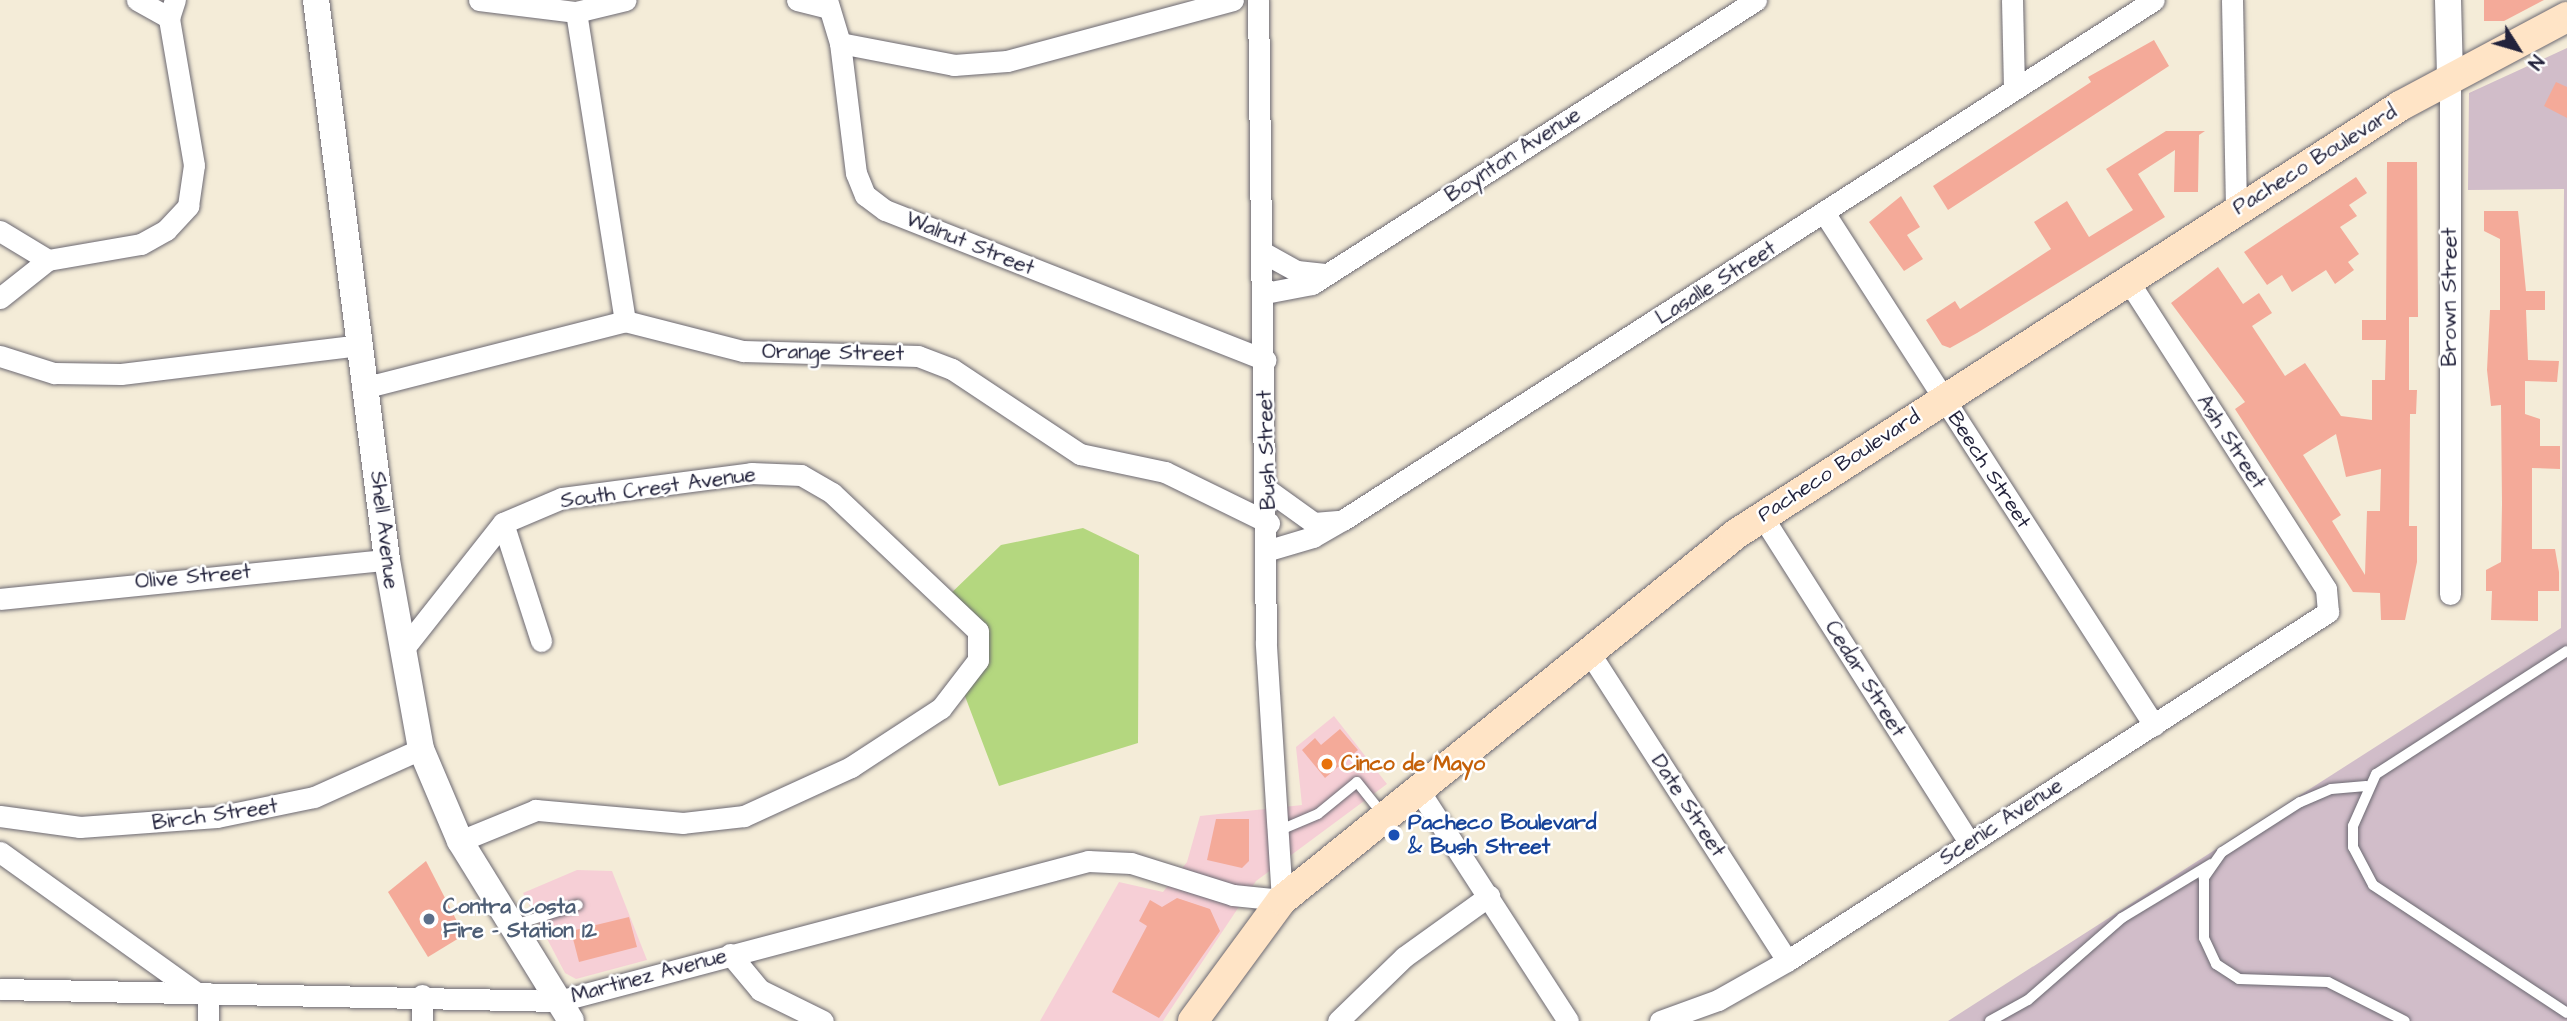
<!DOCTYPE html>
<html>
<head>
<meta charset="utf-8">
<style>
	body { margin:0 }
	#map { position:relative; width:2567px; height:1021px; overflow:hidden; background:#f4ecd8; font-family:"Architects Daughter",sans-serif }
	div>[style] { position:absolute }
	.built>* { inset:0; background:#f6cfd6 }
	.industrial>* { inset:0; background:#d1bdc9 }
	.green>* { inset:0; background:#b4d77f }
	.building>* { inset:0; background:#f4aa99 }
	.roads { filter:drop-shadow(0 0 2px #6c6972) drop-shadow(0 0 2px #6c6972) }
	.service>* { height:10px; margin:-5px; padding:0 5px; transform-origin:5px; border-radius:5px; background:#fff }
	.minor>* { height:21px; margin:-10.5px; padding:0 10.5px; transform-origin:10.5px; border-radius:10.5px; background:#fff }
	.tertiary>* { height:26px; margin:-13px; padding:0 13px; transform-origin:13px; border-radius:13px; background:#fff }
	.secondary>* { height:30px; margin:-15px; padding:0 15px; transform-origin:15px; border-radius:15px; background:#ffe4c6 }
	.dots>* { width:19px; height:19px; translate:-50% -50%; box-sizing:border-box; border:4px solid #fff; border-radius:50% }
	span { translate:-50% -50%; white-space:nowrap; text-align:center; line-height:1.15; -webkit-text-stroke:5px #fff; paint-order:stroke }
	.street-label { font-size:21px; color:#22223b }
	.food-label { font-size:21px; color:#c56008; font-weight:700 }
	.left { translate:0 -50%; text-align:left }
	.transit-label { font-size:21px; color:#164399; font-weight:700 }
	.service-label { font-size:21px; color:#4e5e75; font-weight:700 }
	.north { position:absolute; left:2483px; top:14px; width:70px; height:70px; -webkit-text-stroke:5px #fff; paint-order:stroke; rotate:127deg; font-size:19px; font-weight:700; line-height:28px; text-align:center; color:#22223b }
	.north::after { content:''; display:block; margin:auto; width:24px; height:32px; background:#22223b; clip-path:polygon(50% 0,100% 100%,50% 72%,0 100%) }
</style>
</head>
<body>
<div id="map">
	<div class="built">
		<div style="clip-path:polygon(1334px 716px,1387px 784px,1256px 881px,1163px 1021px,1040px 1021px,1119px 882px,1163px 892px,1187px 862px,1200px 816px,1302px 805px,1296px 747px)"></div>
		<div style="clip-path:polygon(577px 870px,612px 871px,647px 960px,576px 979px,565px 973px,523px 893px)"></div>
	</div>
	<div class="industrial">
		<div style="clip-path:polygon(2567px 48px,2567px 1021px,1948px 1021px,2561px 628px,2564px 189px,2468px 190px,2469px 93px)"></div>
	</div>
	<div class="green">
		<div style="clip-path:polygon(1083px 528px,1139px 555px,1138px 743px,999px 786px,960px 683px,978px 631px,945px 599px,1001px 545px)"></div>
	</div>
	<div class="building">
		<div style="clip-path:polygon(2484px 0,2544px 0,2504px 21px,2484px 21px)"></div>
		<div style="clip-path:polygon(2154px 40px,2169px 66px,1948px 210px,1933px 186px,2091px 82px,2088px 77px)"></div>
		<div style="clip-path:polygon(2556px 82px,2567px 87px,2567px 118px,2544px 106px)"></div>
		<div style="clip-path:polygon(2166px 131px,2205px 131px,2199px 135px,2198px 192px,2174px 192px,2175px 150px,2138px 174px,2165px 217px,1977px 333px,1950px 348px,1942px 345px,1926px 320px,1955px 301px,1960px 309px,2051px 249px,2034px 222px,2067px 201px,2089px 237px,2133px 210px,2106px 169px)"></div>
		<div style="clip-path:polygon(evenodd,2387px 162px,2417px 162px,2418px 317px,2409px 317px,2409px 390px,2417px 390px,2416px 414px,2410px 414px,2409px 526px,2417px 526px,2417px 562px,2405px 620px,2381px 620px,2380px 593px,2353px 592px,2235px 409px,2245px 402px,2171px 303px,2218px 267px,2243px 304px,2259px 293px,2272px 313px,2252px 326px,2285px 376px,2305px 363px,2341px 416px,2372px 420px,2372px 380px,2385px 380px,2386px 340px,2362px 340px,2362px 320px,2386px 320px,2387px 162px,2336px 434px,2346px 477px,2381px 469px,2380px 511px,2367px 511px,2365px 575px,2332px 521px,2341px 515px,2303px 455px,2336px 434px)"></div>
		<div style="clip-path:polygon(2356px 177px,2367px 193px,2349px 205px,2357px 216px,2340px 227px,2359px 254px,2348px 262px,2354px 270px,2335px 284px,2326px 270px,2292px 292px,2282px 275px,2267px 285px,2244px 252px)"></div>
		<div style="clip-path:polygon(1901px 196px,1920px 227px,1907px 235px,1923px 259px,1904px 271px,1869px 222px)"></div>
		<div style="clip-path:polygon(2484px 211px,2518px 211px,2526px 291px,2545px 291px,2545px 310px,2526px 310px,2528px 360px,2559px 361px,2557px 382px,2525px 381px,2525px 414px,2540px 419px,2540px 446px,2560px 446px,2560px 469px,2532px 468px,2532px 549px,2555px 549px,2559px 572px,2559px 591px,2538px 591px,2538px 621px,2491px 620px,2492px 591px,2486px 591px,2486px 570px,2501px 562px,2502px 504px,2501px 405px,2491px 406px,2487px 370px,2490px 310px,2500px 310px,2500px 239px,2484px 231px)"></div>
		<div style="clip-path:polygon(1340px 729px,1358px 750px,1325px 778px,1302px 750px,1315px 738px,1321px 745px)"></div>
		<div style="clip-path:polygon(1216px 819px,1249px 819px,1249px 861px,1242px 868px,1207px 860px)"></div>
		<div style="clip-path:polygon(426px 861px,464px 935px,428px 957px,388px 892px)"></div>
		<div style="clip-path:polygon(1177px 898px,1210px 909px,1220px 931px,1159px 1018px,1112px 992px,1147px 926px,1139px 921px,1150px 900px,1162px 907px)"></div>
		<div style="clip-path:polygon(629px 917px,637px 947px,579px 962px,571px 931px)"></div>
	</div>
	<div class="roads">
		<div class="service">
			<div style="left:2567px;top:651px;width:227px;rotate:147.2deg"></div>
			<div style="left:2376px;top:774px;width:57px;rotate:113.9deg"></div>
			<div style="left:2353px;top:826px;width:21px;rotate:90deg"></div>
			<div style="left:2353px;top:847px;width:43px;rotate:62.2deg"></div>
			<div style="left:2373px;top:885px;width:232px;rotate:33.4deg"></div>
			<div style="left:2366px;top:786px;width:35px;rotate:175deg"></div>
			<div style="left:2331px;top:789px;width:34px;rotate:157deg"></div>
			<div style="left:2300px;top:802px;width:93px;rotate:147.3deg"></div>
			<div style="left:2222px;top:852px;width:32px;rotate:125deg"></div>
			<div style="left:2204px;top:878px;width:60px;rotate:90deg"></div>
			<div style="left:2204px;top:938px;width:29px;rotate:65deg"></div>
			<div style="left:2216px;top:964px;width:27px;rotate:33deg"></div>
			<div style="left:2239px;top:979px;width:89px;rotate:1.9deg"></div>
			<div style="left:2328px;top:982px;width:86px;rotate:26.9deg"></div>
			<div style="left:1278px;top:831px;width:43px;rotate:-23deg"></div>
			<div style="left:1318px;top:814px;width:50px;rotate:-39.4deg"></div>
			<div style="left:1357px;top:782px;width:43px;rotate:51.5deg"></div>
			<div style="left:511px;top:926px;width:70px;rotate:-17.4deg"></div>
			<div style="left:1990px;top:1021px;width:43px;rotate:-28.9deg"></div>
			<div style="left:2028px;top:1000px;width:125px;rotate:-41.1deg"></div>
			<div style="left:2122px;top:918px;width:104px;rotate:-31.2deg"></div>
		</div>
		<div class="minor">
			<div style="left:137px;top:0;width:37px;rotate:29deg"></div>
			<div style="left:479px;top:0;width:98px;rotate:7.1deg"></div>
			<div style="left:576px;top:12px;width:51px;rotate:-13.5deg"></div>
			<div style="left:797px;top:0;width:33px;rotate:14deg"></div>
			<div style="left:827px;top:0;width:45px;rotate:73.2deg"></div>
			<div style="left:840px;top:43px;width:131px;rotate:83deg"></div>
			<div style="left:856px;top:173px;width:24px;rotate:68deg"></div>
			<div style="left:865px;top:195px;width:25px;rotate:37deg"></div>
			<div style="left:885px;top:210px;width:409px;rotate:21.5deg"></div>
			<div style="left:2012px;top:0;width:88px;rotate:88.7deg"></div>
			<div style="left:2232px;top:0;width:210px;rotate:88.9deg"></div>
			<div style="left:576px;top:12px;width:313px;rotate:81deg"></div>
			<div style="left:840px;top:43px;width:116px;rotate:10.9deg"></div>
			<div style="left:954px;top:65px;width:53px;rotate:-4.3deg"></div>
			<div style="left:1007px;top:61px;width:234px;rotate:-15.1deg"></div>
			<div style="left:2450px;top:76px;width:518px;rotate:90deg"></div>
			<div style="left:1825px;top:214px;width:608px;rotate:57.23deg"></div>
			<div style="left:0;top:231px;width:56px;rotate:31.1deg"></div>
			<div style="left:1264px;top:253px;width:38px;rotate:29deg"></div>
			<div style="left:1297px;top:271px;width:30px;rotate:6deg"></div>
			<div style="left:1265px;top:293px;width:48px;rotate:-10.8deg"></div>
			<div style="left:1312px;top:284px;width:527px;rotate:-32.6deg"></div>
			<div style="left:0;top:298px;width:61px;rotate:-38.4deg"></div>
			<div style="left:48px;top:260px;width:94px;rotate:-9.8deg"></div>
			<div style="left:141px;top:244px;width:29px;rotate:-29deg"></div>
			<div style="left:166px;top:230px;width:33px;rotate:-47deg"></div>
			<div style="left:188px;top:206px;width:41px;rotate:-81.7deg"></div>
			<div style="left:194px;top:165px;width:149px;rotate:-99.7deg"></div>
			<div style="left:169px;top:18px;width:19px;rotate:-72deg"></div>
			<div style="left:0;top:356px;width:57px;rotate:17.5deg"></div>
			<div style="left:54px;top:373px;width:67px;rotate:0.9deg"></div>
			<div style="left:121px;top:374px;width:242px;rotate:-6.9deg"></div>
			<div style="left:367px;top:387px;width:266px;rotate:-14.3deg"></div>
			<div style="left:625px;top:321px;width:122px;rotate:14.3deg"></div>
			<div style="left:743px;top:351px;width:175px;rotate:1.6deg"></div>
			<div style="left:918px;top:356px;width:36px;rotate:21deg"></div>
			<div style="left:952px;top:369px;width:154px;rotate:33.6deg"></div>
			<div style="left:1080px;top:454px;width:87px;rotate:12deg"></div>
			<div style="left:1165px;top:472px;width:116px;rotate:26.1deg"></div>
			<div style="left:1268px;top:490px;width:57px;rotate:35.7deg"></div>
			<div style="left:1314px;top:523px;width:24px;rotate:-5deg"></div>
			<div style="left:1762px;top:516px;width:386px;rotate:57.6deg"></div>
			<div style="left:503px;top:523px;width:124px;rotate:72.1deg"></div>
			<div style="left:1269px;top:550px;width:46px;rotate:-16.5deg"></div>
			<div style="left:1313px;top:537px;width:34px;rotate:-30deg"></div>
			<div style="left:1343px;top:520px;width:963px;rotate:-32.67deg"></div>
			<div style="left:0;top:599px;width:389px;rotate:-5.8deg"></div>
			<div style="left:401px;top:652px;width:164px;rotate:-51.7deg"></div>
			<div style="left:503px;top:523px;width:64px;rotate:-23deg"></div>
			<div style="left:562px;top:498px;width:191px;rotate:-7.5deg"></div>
			<div style="left:751px;top:473px;width:50px;rotate:2.3deg"></div>
			<div style="left:801px;top:475px;width:36px;rotate:30deg"></div>
			<div style="left:832px;top:493px;width:201px;rotate:43.4deg"></div>
			<div style="left:978px;top:631px;width:29px;rotate:90deg"></div>
			<div style="left:978px;top:660px;width:61px;rotate:127.6deg"></div>
			<div style="left:941px;top:708px;width:108px;rotate:146.8deg"></div>
			<div style="left:851px;top:767px;width:118px;rotate:155.4deg"></div>
			<div style="left:744px;top:816px;width:61px;rotate:173.5deg"></div>
			<div style="left:683px;top:823px;width:148px;rotate:-174.9deg"></div>
			<div style="left:536px;top:810px;width:82px;rotate:157.8deg"></div>
			<div style="left:1589px;top:652px;width:367px;rotate:57.3deg"></div>
			<div style="left:1418px;top:789px;width:276px;rotate:57.1deg"></div>
			<div style="left:0;top:816px;width:81px;rotate:7.8deg"></div>
			<div style="left:80px;top:827px;width:137px;rotate:-4.2deg"></div>
			<div style="left:217px;top:817px;width:99px;rotate:-11.7deg"></div>
			<div style="left:314px;top:797px;width:117px;rotate:-24.2deg"></div>
			<div style="left:0;top:852px;width:242px;rotate:35.6deg"></div>
			<div style="left:730px;top:954px;width:47px;rotate:50.2deg"></div>
			<div style="left:760px;top:990px;width:70px;rotate:26.2deg"></div>
			<div style="left:0;top:989px;width:559px;rotate:1.23deg"></div>
			<div style="left:559px;top:1001px;width:547px;rotate:-14.82deg"></div>
			<div style="left:1088px;top:861px;width:43px;rotate:2.7deg"></div>
			<div style="left:1131px;top:863px;width:107px;rotate:17.4deg"></div>
			<div style="left:1233px;top:895px;width:49px;rotate:5.8deg"></div>
			<div style="left:1282px;top:900px;width:257px;rotate:-93.6deg"></div>
			<div style="left:1266px;top:643px;width:643px;rotate:-90.71deg"></div>
			<div style="left:208px;top:1021px;width:28px;rotate:-90deg"></div>
			<div style="left:422px;top:1021px;width:26px;rotate:-90deg"></div>
			<div style="left:1338px;top:1021px;width:92px;rotate:-44.1deg"></div>
			<div style="left:1404px;top:957px;width:105px;rotate:-35.7deg"></div>
			<div style="left:1660px;top:1021px;width:62px;rotate:-19.9deg"></div>
			<div style="left:1718px;top:1000px;width:79px;rotate:-29.5deg"></div>
			<div style="left:1787px;top:961px;width:644px;rotate:-32.83deg"></div>
			<div style="left:2328px;top:612px;width:23px;rotate:-95deg"></div>
			<div style="left:2326px;top:589px;width:367px;rotate:-122.7deg"></div>
		</div>
		<div class="tertiary">
			<div style="left:316px;top:0;width:564px;rotate:82.77deg"></div>
			<div style="left:387px;top:560px;width:192px;rotate:79.8deg"></div>
			<div style="left:421px;top:749px;width:100px;rotate:67deg"></div>
			<div style="left:460px;top:841px;width:211px;rotate:58.3deg"></div>
			<div style="left:2448px;top:0;width:76px;rotate:88.5deg"></div>
		</div>
		<div class="secondary">
			<div style="left:1193px;top:1021px;width:150px;rotate:-53.7deg"></div>
			<div style="left:1282px;top:900px;width:583px;rotate:-38.87deg"></div>
			<div style="left:1736px;top:534px;width:790px;rotate:-32.8deg"></div>
			<div style="left:2400px;top:106px;width:189px;rotate:-28.1deg"></div>
		</div>
	</div>
	<div class="dots">
		<div style="left:1327px;top:764px;background:#e8710a"></div>
		<div style="left:1394px;top:835px;background:#1a4fb4"></div>
		<div style="left:429px;top:919px;background:#5c6f8a"></div>
	</div>
	<div class="street-label">
		<span style="left:1513px;top:155px;rotate:-33deg">Boynton Avenue</span>
		<span style="left:2315px;top:160px;rotate:-32deg">Pacheco Boulevard</span>
		<span style="left:970px;top:244px;rotate:22deg">Walnut Street</span>
		<span style="left:1716px;top:283px;rotate:-32deg">Lasalle Street</span>
		<span style="left:2450px;top:297px;rotate:-90deg">Brown Street</span>
		<span style="left:833px;top:353px;rotate:1deg">Orange Street</span>
		<span style="left:2231px;top:442px;rotate:57deg">Ash Street</span>
		<span style="left:1267px;top:450px;rotate:-92deg">Bush Street</span>
		<span style="left:1839px;top:466px;rotate:-33deg">Pacheco Boulevard</span>
		<span style="left:1989px;top:470px;rotate:57deg">Beech Street</span>
		<span style="left:658px;top:488px;rotate:-8deg">South Crest Avenue</span>
		<span style="left:384px;top:530px;rotate:83deg">Shell Avenue</span>
		<span style="left:193px;top:577px;rotate:-5deg">Olive Street</span>
		<span style="left:1865px;top:679px;rotate:58deg">Cedar Street</span>
		<span style="left:1688px;top:806px;rotate:57deg">Date Street</span>
		<span style="left:215px;top:815px;rotate:-8deg">Birch Street</span>
		<span style="left:2001px;top:822px;rotate:-33deg">Scenic Avenue</span>
		<span style="left:649px;top:976px;rotate:-15deg">Martinez Avenue</span>
	</div>
	<div class="food-label">
		<span class="left" style="left:1341px;top:764px">Cinco de Mayo</span>
	</div>
	<div class="transit-label">
		<span class="left" style="left:1408px;top:835px">Pacheco Boulevard<br>&amp; Bush Street</span>
	</div>
	<div class="service-label">
		<span class="left" style="left:443px;top:919px">Contra Costa<br>Fire - Station 12</span>
	</div>
	<div class="north">N</div>
</div>
</body>
</html>
